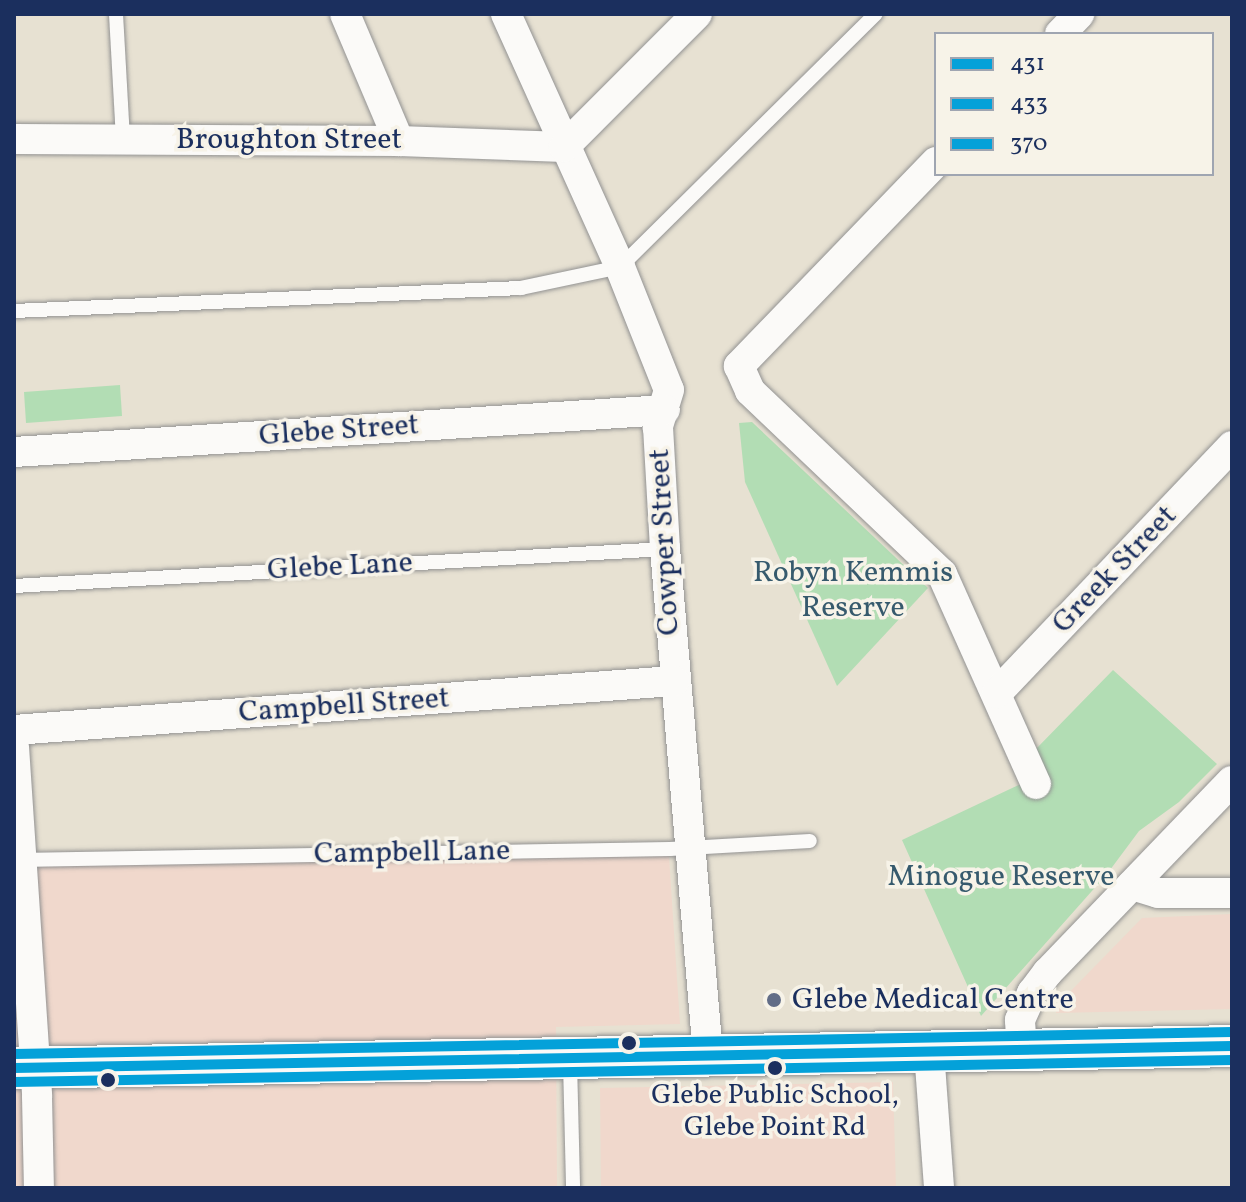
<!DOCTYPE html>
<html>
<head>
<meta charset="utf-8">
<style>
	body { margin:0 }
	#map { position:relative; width:1246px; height:1202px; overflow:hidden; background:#e7e1d2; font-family:Vollkorn,serif }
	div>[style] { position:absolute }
	.built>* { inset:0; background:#f0d8cc }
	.green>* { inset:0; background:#b2ddb4 }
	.roads { filter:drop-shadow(0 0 2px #929292) drop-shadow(0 0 2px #929292) }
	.service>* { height:14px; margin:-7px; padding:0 7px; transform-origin:7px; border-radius:7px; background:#fbfaf8 }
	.minor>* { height:30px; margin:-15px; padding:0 15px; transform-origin:15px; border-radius:15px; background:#fbfaf8 }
	.secondary>* { height:42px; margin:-21px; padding:0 21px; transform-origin:21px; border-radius:21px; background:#fbfaf8 }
	.bus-1>* { height:10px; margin:-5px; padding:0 5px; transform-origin:5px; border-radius:5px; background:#04a1d9 }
	.bus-2>* { height:10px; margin:-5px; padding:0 5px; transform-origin:5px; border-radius:5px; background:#04a1d9 }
	.bus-3>* { height:10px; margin:-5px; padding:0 5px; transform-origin:5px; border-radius:5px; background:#04a1d9 }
	.dots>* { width:22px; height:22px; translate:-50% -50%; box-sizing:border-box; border:4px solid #f7f3e8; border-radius:50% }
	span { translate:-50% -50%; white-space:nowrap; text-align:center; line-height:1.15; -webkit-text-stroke:7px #f7f3e8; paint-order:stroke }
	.bus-label { font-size:28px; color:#1b2f5e }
	.street-label { font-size:30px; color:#1b2f5e }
	.park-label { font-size:30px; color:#365a6d }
	.poi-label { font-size:30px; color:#1b2f5e }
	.left { translate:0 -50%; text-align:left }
	.frame { position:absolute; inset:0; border:16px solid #1b2f5e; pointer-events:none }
	.legend { position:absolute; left:934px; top:32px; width:280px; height:144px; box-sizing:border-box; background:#f7f3e8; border:2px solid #9fa5b1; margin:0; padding:10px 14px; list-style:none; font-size:24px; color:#1b2f5e }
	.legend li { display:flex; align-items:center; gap:16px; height:40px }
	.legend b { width:40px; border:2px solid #9fa5b1 }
</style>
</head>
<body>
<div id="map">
	<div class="built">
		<div style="clip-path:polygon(669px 856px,680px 1024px,556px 1027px,557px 1188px,14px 1188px,14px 982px,28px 982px,22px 860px)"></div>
		<div style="clip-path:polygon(1232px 914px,1232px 1009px,1056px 1013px,1058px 1004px,1142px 918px)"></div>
		<div style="clip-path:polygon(893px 1082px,896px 1188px,601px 1188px,600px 1088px)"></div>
	</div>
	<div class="green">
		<div style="clip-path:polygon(120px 385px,122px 416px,26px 423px,24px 392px)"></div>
		<div style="clip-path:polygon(752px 422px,928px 588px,837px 686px,745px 482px,739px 423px)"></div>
		<div style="clip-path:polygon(1113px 670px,1217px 764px,1179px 802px,1139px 831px,1107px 874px,981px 1016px,902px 840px,1025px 782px,1035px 750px)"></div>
	</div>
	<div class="roads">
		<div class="service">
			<div style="left:116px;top:14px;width:125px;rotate:86.8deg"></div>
			<div style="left:14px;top:311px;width:508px;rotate:-2.6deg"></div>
			<div style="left:521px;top:288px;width:101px;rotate:-12deg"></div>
			<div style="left:620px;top:267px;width:360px;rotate:-44.7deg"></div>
			<div style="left:14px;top:586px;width:652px;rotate:-3.25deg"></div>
			<div style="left:18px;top:860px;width:652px;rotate:-0.97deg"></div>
			<div style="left:670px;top:849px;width:140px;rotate:-3.3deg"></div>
			<div style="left:570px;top:1062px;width:126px;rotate:88.6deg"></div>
		</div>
		<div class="minor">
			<div style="left:345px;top:14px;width:138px;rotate:67deg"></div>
			<div style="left:506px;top:14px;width:277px;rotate:65.7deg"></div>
			<div style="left:620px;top:267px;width:132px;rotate:68.3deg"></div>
			<div style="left:669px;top:390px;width:39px;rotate:107deg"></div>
			<div style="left:658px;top:427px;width:122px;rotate:86.7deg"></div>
			<div style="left:665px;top:549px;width:508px;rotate:85.14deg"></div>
			<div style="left:1060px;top:34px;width:28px;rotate:-46deg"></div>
			<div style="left:14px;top:139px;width:385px;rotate:0.3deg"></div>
			<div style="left:399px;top:141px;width:165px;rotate:2.1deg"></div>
			<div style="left:564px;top:147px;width:188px;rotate:-45deg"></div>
			<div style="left:936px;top:162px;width:284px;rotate:134deg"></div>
			<div style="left:739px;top:366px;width:27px;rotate:66deg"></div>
			<div style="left:750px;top:391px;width:265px;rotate:43.6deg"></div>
			<div style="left:942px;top:574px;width:230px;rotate:65.9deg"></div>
			<div style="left:14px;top:452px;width:652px;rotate:-3.69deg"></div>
			<div style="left:997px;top:693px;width:341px;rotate:-46.4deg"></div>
			<div style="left:14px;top:730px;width:662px;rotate:-4.25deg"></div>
			<div style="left:14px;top:747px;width:350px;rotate:86.2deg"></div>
			<div style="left:37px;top:1096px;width:92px;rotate:88.8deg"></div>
			<div style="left:1132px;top:885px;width:27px;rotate:17deg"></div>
			<div style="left:1158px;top:893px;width:74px"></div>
			<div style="left:1022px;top:1050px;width:30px;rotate:-94deg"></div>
			<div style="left:1020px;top:1020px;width:30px;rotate:-66deg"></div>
			<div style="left:1032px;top:993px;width:26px;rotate:-53deg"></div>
			<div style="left:1048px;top:972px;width:265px;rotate:-46.1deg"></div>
			<div style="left:929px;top:1051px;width:137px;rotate:85.8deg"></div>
		</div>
		<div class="secondary">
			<div style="left:14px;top:1068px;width:1218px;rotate:-1.03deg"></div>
		</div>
	</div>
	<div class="bus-1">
		<div style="left:14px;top:1068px;width:1218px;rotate:-1.03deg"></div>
	</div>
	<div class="bus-2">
		<div style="left:14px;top:1082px;width:1218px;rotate:-1.03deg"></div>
	</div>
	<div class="bus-3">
		<div style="left:14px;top:1054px;width:1218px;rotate:-1.03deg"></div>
	</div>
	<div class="dots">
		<div style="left:774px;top:1000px;background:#626d87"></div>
		<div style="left:629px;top:1043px;background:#1b2f5e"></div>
		<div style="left:775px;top:1068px;background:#1b2f5e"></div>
		<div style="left:108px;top:1080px;background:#1b2f5e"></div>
	</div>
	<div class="bus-label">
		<span style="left:775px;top:1112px">Glebe Public School,<br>Glebe Point Rd</span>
	</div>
	<div class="street-label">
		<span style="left:289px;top:140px">Broughton Street</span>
		<span style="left:339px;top:431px;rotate:-4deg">Glebe Street</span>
		<span style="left:665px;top:542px;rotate:-93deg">Cowper Street</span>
		<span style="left:340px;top:567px;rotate:-3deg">Glebe Lane</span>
		<span style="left:1115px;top:570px;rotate:-46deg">Greek Street</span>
		<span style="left:344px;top:706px;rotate:-4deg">Campbell Street</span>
		<span style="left:412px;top:853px;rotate:-1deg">Campbell Lane</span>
	</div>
	<div class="park-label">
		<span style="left:853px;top:590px">Robyn Kemmis<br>Reserve</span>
		<span style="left:1001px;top:877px">Minogue Reserve</span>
	</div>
	<div class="poi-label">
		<span class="left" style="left:792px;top:1000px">Glebe Medical Centre</span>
	</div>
	<div class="frame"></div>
	<ul class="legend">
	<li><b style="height:10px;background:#04a1d9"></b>431</li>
	<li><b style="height:10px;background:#04a1d9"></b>433</li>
	<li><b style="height:10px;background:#04a1d9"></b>370</li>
	</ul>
</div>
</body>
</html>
